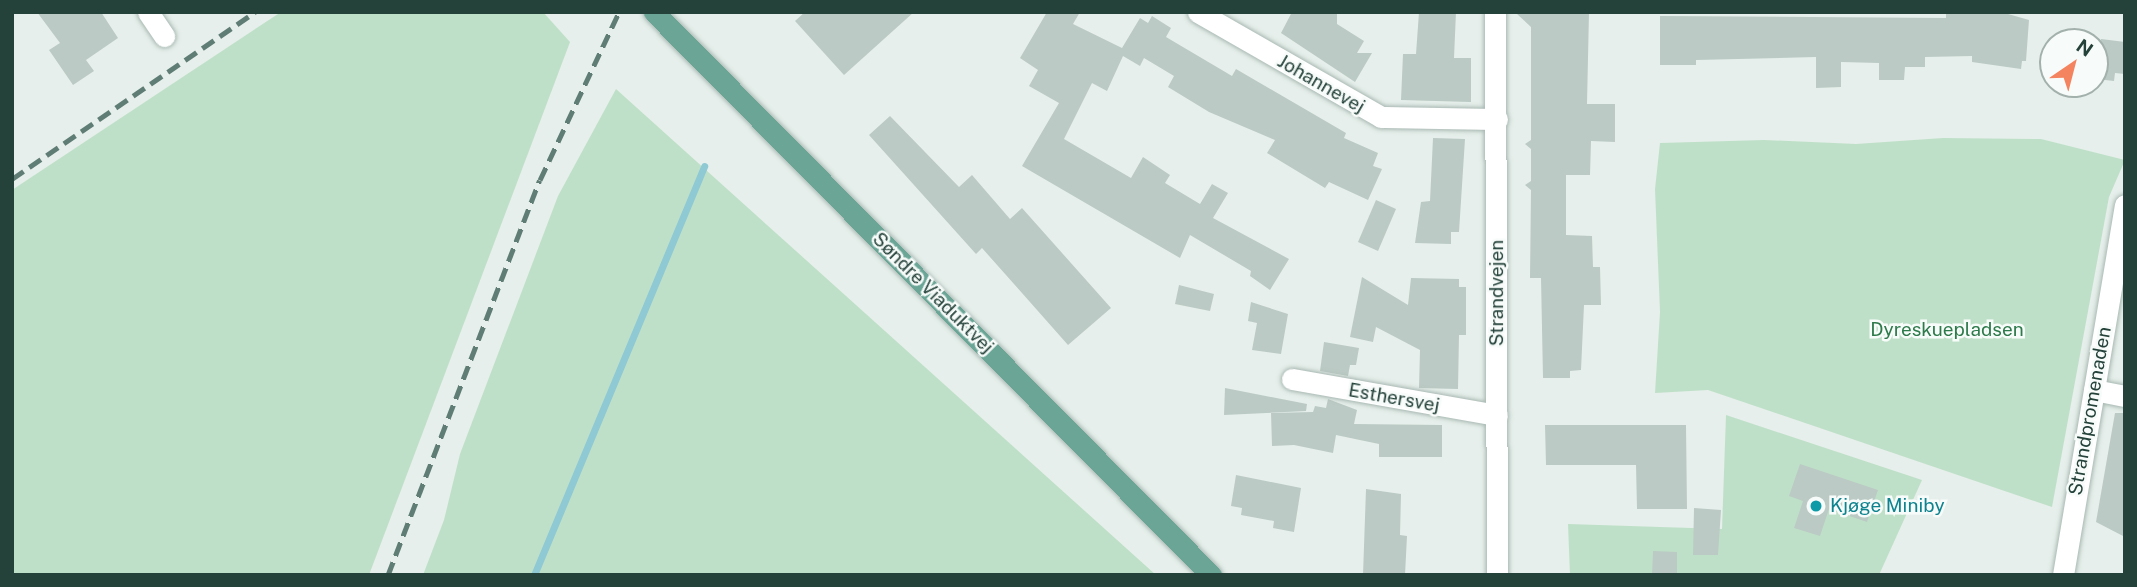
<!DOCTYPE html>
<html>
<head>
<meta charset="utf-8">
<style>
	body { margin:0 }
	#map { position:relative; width:2137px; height:587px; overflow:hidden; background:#e6efeb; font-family:"Public Sans",sans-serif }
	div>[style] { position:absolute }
	.green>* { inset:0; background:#bfe0c8 }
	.stream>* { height:7px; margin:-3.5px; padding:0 3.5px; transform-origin:3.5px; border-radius:3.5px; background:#8ec9d4 }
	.building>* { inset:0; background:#bbcac4 }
	.roads { filter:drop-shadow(0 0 2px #a8b8b2) drop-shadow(0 0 2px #a8b8b2) }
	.minor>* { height:21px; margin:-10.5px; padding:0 10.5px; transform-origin:10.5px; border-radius:10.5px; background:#fff }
	.major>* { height:21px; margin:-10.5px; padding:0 10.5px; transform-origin:10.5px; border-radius:10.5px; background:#6aa596 }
	.rail>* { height:5px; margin-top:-2.5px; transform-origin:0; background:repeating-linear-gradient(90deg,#5f7d75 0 14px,transparent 0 21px) }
	.dots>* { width:19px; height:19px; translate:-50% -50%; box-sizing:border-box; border:4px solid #f7fbf9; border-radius:50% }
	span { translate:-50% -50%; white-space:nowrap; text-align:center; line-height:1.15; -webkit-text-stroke:5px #f7fbf9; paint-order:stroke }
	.street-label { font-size:19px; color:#24423a }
	.park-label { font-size:19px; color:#2d7a4b }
	.culture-label { font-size:19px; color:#0d838f }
	.left { translate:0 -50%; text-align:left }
	.frame { position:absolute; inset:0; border:14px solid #24423a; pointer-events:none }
	.north { position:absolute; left:2039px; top:28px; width:70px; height:70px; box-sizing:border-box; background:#f7fbf9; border:2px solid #a3b1ad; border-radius:50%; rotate:35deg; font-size:19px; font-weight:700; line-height:28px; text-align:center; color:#24423a }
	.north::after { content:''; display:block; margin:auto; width:24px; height:32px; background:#f4845f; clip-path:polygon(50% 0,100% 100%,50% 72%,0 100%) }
</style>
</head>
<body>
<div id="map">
	<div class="green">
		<div style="clip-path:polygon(281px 12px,543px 12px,570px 42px,369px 575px,12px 575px,12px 190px)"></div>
		<div style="clip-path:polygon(616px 89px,1156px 575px,423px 575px,444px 520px,460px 454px,558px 196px)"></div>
		<div style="clip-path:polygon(1943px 138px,2041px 139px,2125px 160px,2109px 197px,2052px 507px,1708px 390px,1655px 393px,1660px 312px,1655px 189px,1660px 143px,1764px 140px,1856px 144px)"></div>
		<div style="clip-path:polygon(1726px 415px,1922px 480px,1879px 575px,1570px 575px,1568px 524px,1722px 529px)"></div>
	</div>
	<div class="stream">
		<div style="left:534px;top:575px;width:443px;rotate:-67.4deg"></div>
	</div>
	<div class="building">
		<div style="clip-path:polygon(37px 12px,101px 12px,118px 38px,86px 60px,94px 71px,73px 85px,49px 50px,60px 43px)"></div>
		<div style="clip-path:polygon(805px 12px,914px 12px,844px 75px,795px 21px)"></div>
		<div style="clip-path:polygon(1047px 12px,1080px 12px,1073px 24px,1122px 48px,1140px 18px,1148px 23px,1152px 16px,1171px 28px,1166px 37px,1232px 76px,1236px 69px,1346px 133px,1344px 138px,1378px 153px,1373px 166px,1382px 169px,1368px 200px,1329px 182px,1325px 188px,1267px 153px,1275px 140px,1209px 112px,1168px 87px,1174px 76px,1144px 58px,1140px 66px,1123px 56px,1107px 91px,1092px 83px,1064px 139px,1131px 178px,1143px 157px,1170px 175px,1165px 183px,1200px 204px,1212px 184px,1228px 193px,1213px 218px,1289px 259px,1270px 290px,1250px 276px,1251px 271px,1190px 235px,1180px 258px,1022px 166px,1059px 103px,1029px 86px,1038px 70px,1020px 58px)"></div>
		<div style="clip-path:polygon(1292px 12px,1337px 12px,1337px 24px,1364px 41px,1357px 53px,1372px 53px,1355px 82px,1281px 33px)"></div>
		<div style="clip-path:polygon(1419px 12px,1456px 12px,1454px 58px,1471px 58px,1471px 102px,1401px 100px,1403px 54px,1416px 54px)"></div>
		<div style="clip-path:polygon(1589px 12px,1587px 104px,1615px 104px,1615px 142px,1591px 141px,1590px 175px,1566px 175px,1566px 235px,1592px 236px,1593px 267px,1600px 267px,1601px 305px,1584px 305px,1581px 370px,1570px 371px,1570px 378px,1543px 378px,1541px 278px,1530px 278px,1531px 190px,1525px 185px,1531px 181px,1531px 149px,1525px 144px,1531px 140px,1531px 27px,1517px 14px)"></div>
		<div style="clip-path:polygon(1946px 12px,2001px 12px,2029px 20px,2026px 61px,2022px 61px,2021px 69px,1972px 62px,1972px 56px,1925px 57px,1925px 67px,1905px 67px,1904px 80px,1879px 80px,1879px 63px,1841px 62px,1841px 87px,1816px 88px,1816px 57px,1696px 60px,1696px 65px,1660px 65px,1660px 16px,1946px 18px)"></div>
		<div style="clip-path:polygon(2101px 39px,2125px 42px,2125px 74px,2115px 73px,2114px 81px,2096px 79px)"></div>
		<div style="clip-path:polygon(890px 116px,959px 187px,972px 175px,1010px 219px,1022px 208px,1111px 308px,1068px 345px,982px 248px,976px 254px,869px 135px)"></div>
		<div style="clip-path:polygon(1433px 138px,1465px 139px,1459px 232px,1451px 232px,1451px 244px,1415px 243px,1421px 202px,1430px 201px)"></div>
		<div style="clip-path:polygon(1376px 200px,1396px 209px,1378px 251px,1358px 242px)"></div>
		<div style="clip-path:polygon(1362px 277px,1408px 305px,1411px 278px,1459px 279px,1459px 287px,1466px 287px,1466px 335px,1459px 335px,1458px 389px,1419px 388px,1420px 350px,1376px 327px,1373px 342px,1350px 337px)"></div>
		<div style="clip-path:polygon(1179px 285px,1214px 294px,1210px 311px,1175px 304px)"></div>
		<div style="clip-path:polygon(1251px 302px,1288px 314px,1281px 354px,1252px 350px,1257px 323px,1248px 321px)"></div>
		<div style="clip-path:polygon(1324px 342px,1359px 348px,1356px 365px,1350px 365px,1348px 376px,1320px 371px)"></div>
		<div style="clip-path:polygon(1225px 388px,1307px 404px,1306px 411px,1224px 415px)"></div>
		<div style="clip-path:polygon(1328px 399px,1357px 410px,1354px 424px,1442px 425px,1442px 457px,1379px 457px,1379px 444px,1336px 435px,1333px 453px,1294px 445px,1272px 446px,1271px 413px,1313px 412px,1315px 406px,1326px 408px)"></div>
		<div style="clip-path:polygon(2115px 413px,2125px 413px,2125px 537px,2096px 522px)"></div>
		<div style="clip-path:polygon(1545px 425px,1686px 425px,1687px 509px,1637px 509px,1636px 465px,1546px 465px)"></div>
		<div style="clip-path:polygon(1800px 464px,1878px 490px,1867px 522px,1829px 509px,1820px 536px,1794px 528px,1803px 501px,1789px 496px)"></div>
		<div style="clip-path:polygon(1236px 475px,1301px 488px,1294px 532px,1273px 528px,1274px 521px,1241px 515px,1242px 508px,1231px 506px)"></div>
		<div style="clip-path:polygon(1366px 489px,1401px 494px,1400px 535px,1407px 536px,1405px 575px,1363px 575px)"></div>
		<div style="clip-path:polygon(1694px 508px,1721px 510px,1718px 555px,1693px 555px)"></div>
		<div style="clip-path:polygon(1653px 551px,1677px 552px,1677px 575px,1652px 575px)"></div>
	</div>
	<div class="roads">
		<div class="minor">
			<div style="left:148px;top:12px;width:29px;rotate:56deg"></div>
			<div style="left:1198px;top:12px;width:211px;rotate:29.8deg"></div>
			<div style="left:1381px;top:117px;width:116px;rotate:1deg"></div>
			<div style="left:1495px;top:12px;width:563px;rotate:89.8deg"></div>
			<div style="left:1292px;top:379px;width:208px;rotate:10deg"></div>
			<div style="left:2094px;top:390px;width:32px;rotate:11deg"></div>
			<div style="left:2063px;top:575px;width:375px;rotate:-80.5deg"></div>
		</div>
		<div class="major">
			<div style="left:654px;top:12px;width:792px;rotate:45.31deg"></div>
		</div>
	</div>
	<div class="rail">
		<div style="left:12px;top:179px;width:295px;rotate:-34.5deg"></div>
		<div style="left:388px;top:575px;width:423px;rotate:-69deg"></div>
		<div style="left:540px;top:180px;width:186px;rotate:-64.8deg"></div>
	</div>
	<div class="dots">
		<div style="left:1816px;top:506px;background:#0f9aa8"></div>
	</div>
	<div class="street-label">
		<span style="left:1321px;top:84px;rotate:30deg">Johannevej</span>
		<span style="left:933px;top:293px;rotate:45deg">Søndre Viaduktvej</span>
		<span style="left:1497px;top:293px;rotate:-90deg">Strandvejen</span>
		<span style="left:1394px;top:398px;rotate:10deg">Esthersvej</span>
		<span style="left:2090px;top:411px;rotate:-80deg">Strandpromenaden</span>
	</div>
	<div class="park-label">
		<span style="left:1947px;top:330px">Dyreskuepladsen</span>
	</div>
	<div class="culture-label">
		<span class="left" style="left:1830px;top:506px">Kjøge Miniby</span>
	</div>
	<div class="frame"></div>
	<div class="north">N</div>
</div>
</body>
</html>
